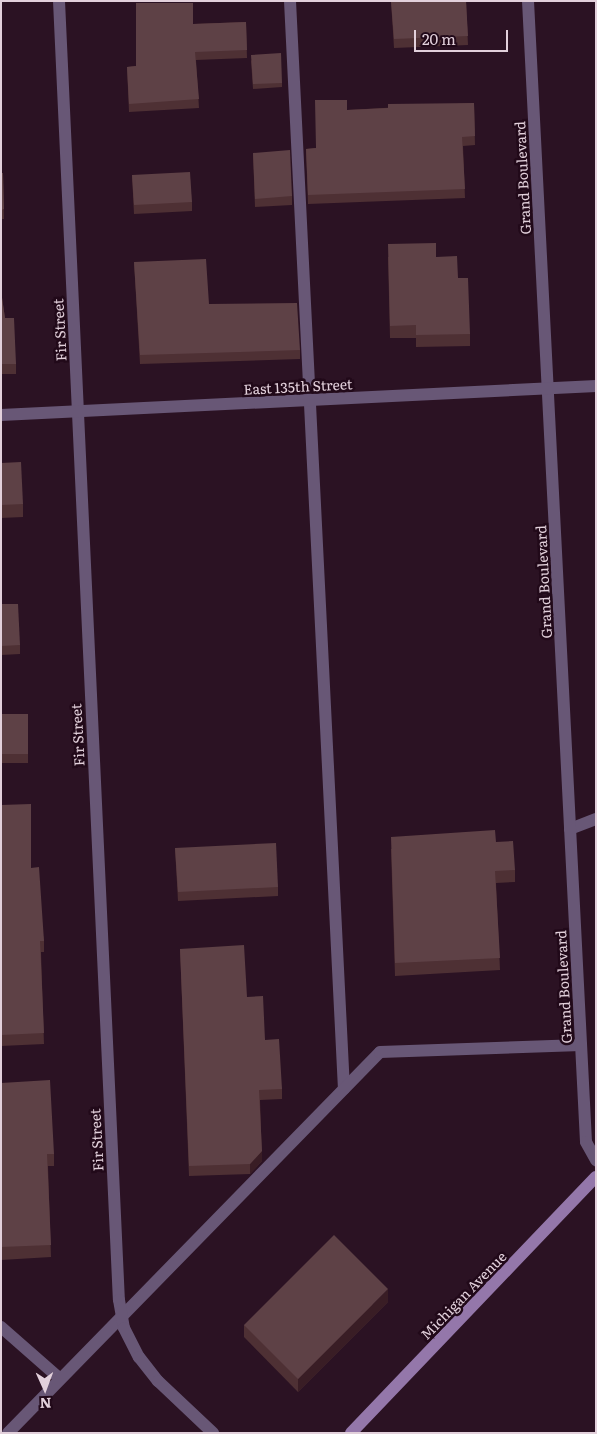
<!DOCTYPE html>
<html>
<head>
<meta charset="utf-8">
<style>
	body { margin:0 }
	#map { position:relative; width:597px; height:1434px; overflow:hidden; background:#2b1223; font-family:Literata,serif }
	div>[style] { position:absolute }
	.service>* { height:12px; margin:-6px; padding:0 6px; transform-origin:6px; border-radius:6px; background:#685776 }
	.minor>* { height:12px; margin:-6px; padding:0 6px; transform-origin:6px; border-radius:6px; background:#685776 }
	.secondary>* { height:12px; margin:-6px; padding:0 6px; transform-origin:6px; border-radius:6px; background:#9477aa }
	.wall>* { inset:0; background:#4e3034 }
	.shaded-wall>* { inset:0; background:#391d25 }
	.building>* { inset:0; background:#5e4146 }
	span { translate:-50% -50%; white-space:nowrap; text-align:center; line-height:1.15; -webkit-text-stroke:5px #210919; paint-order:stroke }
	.street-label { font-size:14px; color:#e2d0db }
	.frame { position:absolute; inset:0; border:2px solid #e2d0db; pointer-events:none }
	.north { position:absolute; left:20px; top:1364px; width:50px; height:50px; -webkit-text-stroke:4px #210919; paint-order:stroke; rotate:178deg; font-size:14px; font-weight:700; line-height:20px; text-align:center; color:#e2d0db }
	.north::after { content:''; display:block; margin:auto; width:18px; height:22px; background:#e2d0db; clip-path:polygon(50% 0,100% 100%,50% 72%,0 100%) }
	.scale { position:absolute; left:414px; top:30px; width:94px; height:22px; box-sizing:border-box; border:2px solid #e2d0db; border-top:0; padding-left:6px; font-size:15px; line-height:18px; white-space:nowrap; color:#e2d0db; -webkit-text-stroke:4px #210919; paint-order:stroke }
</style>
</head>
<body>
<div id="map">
	<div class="service">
		<div style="left:290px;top:1px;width:1089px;rotate:87.16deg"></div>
		<div style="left:570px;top:829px;width:28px;rotate:-21deg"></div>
		<div style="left:1px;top:1327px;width:77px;rotate:41.3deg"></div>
		<div style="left:8px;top:1433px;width:532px;rotate:-45.68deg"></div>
		<div style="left:380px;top:1052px;width:201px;rotate:-2deg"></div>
	</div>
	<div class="minor">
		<div style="left:59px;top:1px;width:1300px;rotate:87.36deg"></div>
		<div style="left:119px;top:1300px;width:28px;rotate:80deg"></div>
		<div style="left:124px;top:1328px;width:33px;rotate:63deg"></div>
		<div style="left:139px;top:1357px;width:31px;rotate:52deg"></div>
		<div style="left:158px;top:1381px;width:76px;rotate:43.4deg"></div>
		<div style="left:528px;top:1px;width:1142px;rotate:87.09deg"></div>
		<div style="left:586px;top:1142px;width:21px;rotate:61deg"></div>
		<div style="left:1px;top:415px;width:596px;rotate:-2.79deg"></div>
	</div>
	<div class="secondary">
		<div style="left:351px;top:1433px;width:354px;rotate:-46.3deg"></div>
	</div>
	<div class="wall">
		<div style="clip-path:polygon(391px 1px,466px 1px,468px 45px,394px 48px)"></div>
		<div style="clip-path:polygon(246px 22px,247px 58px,196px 60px,199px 108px,129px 112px,127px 67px,136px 66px,193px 24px)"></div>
		<div style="clip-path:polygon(251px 60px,282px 83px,282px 87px,253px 89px)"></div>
		<div style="clip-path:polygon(474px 103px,475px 145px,463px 146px,465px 198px,308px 204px,306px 149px,316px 148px,347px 110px)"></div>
		<div style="clip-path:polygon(253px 153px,292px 196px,292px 205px,255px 207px)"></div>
		<div style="clip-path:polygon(1px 173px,3px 173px,4px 219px,1px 219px)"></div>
		<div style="clip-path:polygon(132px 175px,192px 202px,192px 211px,134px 214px)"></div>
		<div style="clip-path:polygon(388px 257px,436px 257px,458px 278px,470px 334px,470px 346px,416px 347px,416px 338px,390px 338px)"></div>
		<div style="clip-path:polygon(134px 262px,209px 304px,300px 350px,300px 359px,140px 364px)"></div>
		<div style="clip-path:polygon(1px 291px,5px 318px,16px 364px,16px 374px,1px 374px)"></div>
		<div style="clip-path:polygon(1px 463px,23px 504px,23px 517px,1px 518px)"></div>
		<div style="clip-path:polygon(1px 604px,20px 645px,20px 654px,1px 655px)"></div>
		<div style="clip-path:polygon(1px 714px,28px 714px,28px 763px,1px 763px)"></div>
		<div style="clip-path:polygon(1px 805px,31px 868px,44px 941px,44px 952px,41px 952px,44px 1044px,1px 1046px)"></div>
		<div style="clip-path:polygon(496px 842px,515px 870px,515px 882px,496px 883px,500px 970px,395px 976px,391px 849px)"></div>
		<div style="clip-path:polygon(175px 848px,278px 887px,278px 896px,178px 901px)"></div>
		<div style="clip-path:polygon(180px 949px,247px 997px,265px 1040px,282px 1089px,282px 1099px,260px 1100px,262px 1161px,250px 1174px,189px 1176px)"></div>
		<div style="clip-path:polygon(1px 1083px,54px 1154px,54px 1166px,48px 1166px,51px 1257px,1px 1260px)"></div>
		<div style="clip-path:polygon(388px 1302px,298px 1392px,244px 1337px,244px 1325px)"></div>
	</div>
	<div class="shaded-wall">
		<div style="clip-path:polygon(262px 1151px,262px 1161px,250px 1174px,250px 1164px)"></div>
		<div style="clip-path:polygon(388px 1289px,388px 1302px,298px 1392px,298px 1379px)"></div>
	</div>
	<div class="building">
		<div style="clip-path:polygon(391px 1px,466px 1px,468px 36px,394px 39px)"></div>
		<div style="clip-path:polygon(136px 3px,193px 3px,193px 24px,246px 22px,247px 50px,195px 52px,199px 99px,129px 104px,127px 67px,136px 66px)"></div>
		<div style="clip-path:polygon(281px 53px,282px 83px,253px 84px,251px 55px)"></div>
		<div style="clip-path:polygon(315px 100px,347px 100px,347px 110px,388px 108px,388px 104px,474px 103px,475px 136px,462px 137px,465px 189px,308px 195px,306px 149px,316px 148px)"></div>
		<div style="clip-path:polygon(290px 150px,292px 196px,255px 199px,253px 153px)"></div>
		<div style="clip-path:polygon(190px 172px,192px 202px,134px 205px,132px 175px)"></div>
		<div style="clip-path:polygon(1px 173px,3px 173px,4px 209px,1px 210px)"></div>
		<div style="clip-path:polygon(436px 243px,436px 257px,457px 256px,458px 278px,468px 278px,470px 334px,416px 335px,416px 325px,390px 326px,388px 244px)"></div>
		<div style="clip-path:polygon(206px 259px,209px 304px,297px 303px,300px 350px,140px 355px,134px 262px)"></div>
		<div style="clip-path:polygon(1px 291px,5px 318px,14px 318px,16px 364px,1px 364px)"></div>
		<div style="clip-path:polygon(21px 462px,23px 504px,1px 505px,1px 463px)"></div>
		<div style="clip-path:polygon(1px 604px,18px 604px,20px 645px,1px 646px)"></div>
		<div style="clip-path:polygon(1px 714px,28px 714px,28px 754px,1px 754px)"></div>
		<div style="clip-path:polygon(31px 804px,31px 868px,39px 867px,44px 941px,40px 941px,44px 1033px,1px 1035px,1px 805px)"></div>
		<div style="clip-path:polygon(495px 830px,496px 842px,513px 841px,515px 870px,495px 871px,500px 958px,395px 963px,391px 837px)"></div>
		<div style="clip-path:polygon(276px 843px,278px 887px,178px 892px,175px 848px)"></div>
		<div style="clip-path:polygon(244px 945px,247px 997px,263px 996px,265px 1040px,279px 1039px,282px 1089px,259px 1090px,262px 1151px,250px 1164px,189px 1166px,180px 949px)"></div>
		<div style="clip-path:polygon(50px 1080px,54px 1154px,47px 1154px,51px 1245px,1px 1247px,1px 1083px)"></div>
		<div style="clip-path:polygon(334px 1235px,388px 1289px,298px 1379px,244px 1325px)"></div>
	</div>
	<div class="street-label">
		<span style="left:522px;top:178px;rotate:-93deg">Grand Boulevard</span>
		<span style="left:59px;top:330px;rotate:-93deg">Fir Street</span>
		<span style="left:298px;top:386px;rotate:-3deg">East 135th Street</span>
		<span style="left:543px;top:582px;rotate:-93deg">Grand Boulevard</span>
		<span style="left:77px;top:735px;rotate:-93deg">Fir Street</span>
		<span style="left:563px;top:987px;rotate:-93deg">Grand Boulevard</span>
		<span style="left:96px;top:1140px;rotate:-93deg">Fir Street</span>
		<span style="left:463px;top:1295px;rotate:-46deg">Michigan Avenue</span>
	</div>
	<div class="frame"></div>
	<div class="north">N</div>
	<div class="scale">20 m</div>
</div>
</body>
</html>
